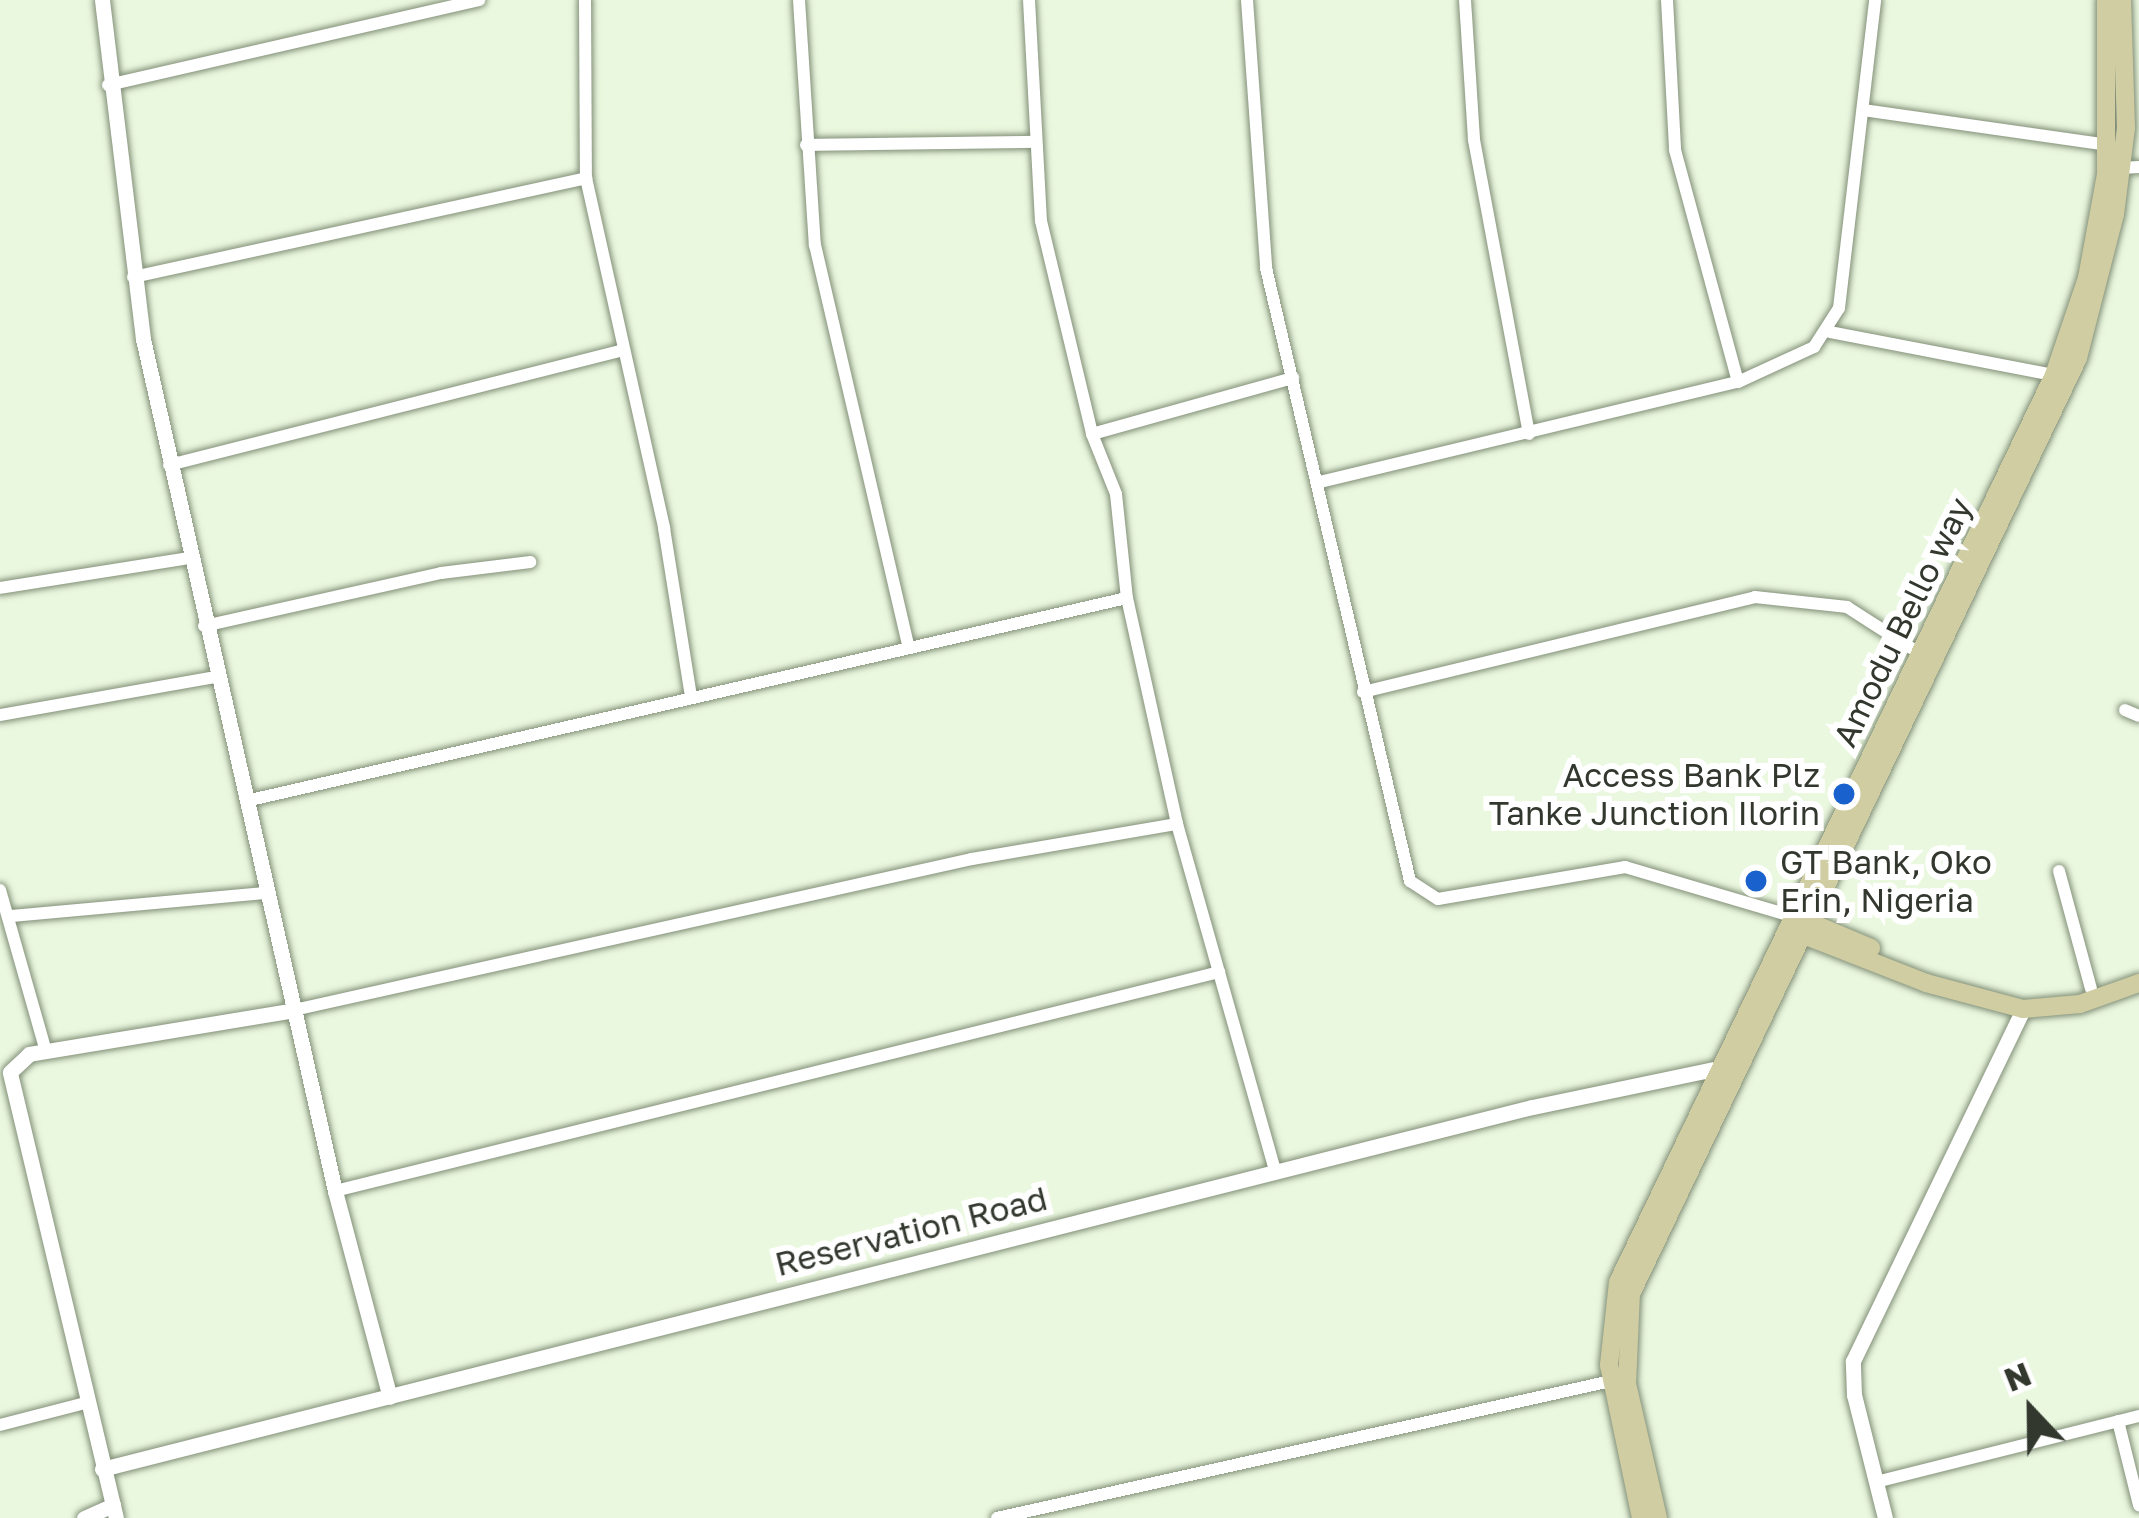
<!DOCTYPE html>
<html>
<head>
<meta charset="utf-8">
<style>
	body { margin:0 }
	#map { position:relative; width:2139px; height:1518px; overflow:hidden; background:#eaf8df; font-family:"Golos Text",sans-serif }
	div>[style] { position:absolute }
	.roads { filter:drop-shadow(0 0 3px #839079) drop-shadow(0 0 3px #839079) }
	.minor>* { height:12px; margin:-6px; padding:0 6px; transform-origin:6px; border-radius:6px; background:#fff }
	.tertiary>* { height:15px; margin:-7.5px; padding:0 7.5px; transform-origin:7.5px; border-radius:7.5px; background:#fff }
	.primary>* { height:18px; margin:-9px; padding:0 9px; transform-origin:9px; border-radius:9px; background:#d0cda3 }
	.dots>* { width:33px; height:33px; translate:-50% -50%; box-sizing:border-box; border:6px solid #fff; border-radius:50% }
	span { translate:-50% -50%; white-space:nowrap; text-align:center; line-height:1.15; -webkit-text-stroke:12px #fff; paint-order:stroke }
	.street-label { font-size:33px; color:#33382f }
	.poi-label { font-size:33px; color:#33382f }
	.right { translate:-100% -50%; text-align:right }
	.left { translate:0 -50%; text-align:left }
	.north { position:absolute; left:1971px; top:1350px; width:120px; height:120px; -webkit-text-stroke:9px #fff; paint-order:stroke; rotate:338deg; font-size:33px; font-weight:700; line-height:48px; text-align:center; color:#33382f }
	.north::after { content:''; display:block; margin:auto; width:42px; height:54px; background:#33382f; clip-path:polygon(50% 0,100% 100%,50% 72%,0 100%) }
</style>
</head>
<body>
<div id="map">
	<div class="roads">
		<div class="minor">
			<div style="left:585px;top:0;width:178px;rotate:89.7deg"></div>
			<div style="left:586px;top:178px;width:359px;rotate:77.4deg"></div>
			<div style="left:664px;top:528px;width:170px;rotate:80.9deg"></div>
			<div style="left:799px;top:0;width:246px;rotate:86.3deg"></div>
			<div style="left:815px;top:245px;width:410px;rotate:76.9deg"></div>
			<div style="left:1029px;top:0;width:221px;rotate:86.9deg"></div>
			<div style="left:1041px;top:221px;width:219px;rotate:76.5deg"></div>
			<div style="left:1092px;top:434px;width:65px;rotate:68.2deg"></div>
			<div style="left:1116px;top:494px;width:105px;rotate:84deg"></div>
			<div style="left:1127px;top:598px;width:231px;rotate:77.5deg"></div>
			<div style="left:1177px;top:824px;width:361px;rotate:74.2deg"></div>
			<div style="left:1247px;top:0;width:269px;rotate:85.9deg"></div>
			<div style="left:1266px;top:268px;width:630px;rotate:76.78deg"></div>
			<div style="left:1410px;top:881px;width:33px;rotate:33deg"></div>
			<div style="left:1438px;top:899px;width:190px;rotate:-9.7deg"></div>
			<div style="left:1625px;top:867px;width:174px;rotate:16.4deg"></div>
			<div style="left:1465px;top:0;width:140px;rotate:86.3deg"></div>
			<div style="left:1474px;top:140px;width:299px;rotate:79.4deg"></div>
			<div style="left:1667px;top:0;width:150px;rotate:86.9deg"></div>
			<div style="left:1675px;top:150px;width:240px;rotate:74.8deg"></div>
			<div style="left:108px;top:85px;width:381px;rotate:-12.9deg"></div>
			<div style="left:1863px;top:110px;width:248px;rotate:8.1deg"></div>
			<div style="left:806px;top:145px;width:229px;rotate:-0.8deg"></div>
			<div style="left:2121px;top:168px;width:18px;rotate:-3deg"></div>
			<div style="left:133px;top:277px;width:464px;rotate:-12.3deg"></div>
			<div style="left:1830px;top:332px;width:228px;rotate:10.9deg"></div>
			<div style="left:1092px;top:434px;width:209px;rotate:-15.6deg"></div>
			<div style="left:169px;top:465px;width:466px;rotate:-14.2deg"></div>
			<div style="left:1320px;top:482px;width:430px;rotate:-13.5deg"></div>
			<div style="left:1738px;top:382px;width:84px;rotate:-24.7deg"></div>
			<div style="left:1814px;top:347px;width:46px;rotate:-57.3deg"></div>
			<div style="left:1839px;top:308px;width:310px;rotate:-83.3deg"></div>
			<div style="left:0;top:588px;width:192px;rotate:-9deg"></div>
			<div style="left:204px;top:626px;width:243px;rotate:-12.6deg"></div>
			<div style="left:441px;top:573px;width:90px;rotate:-7deg"></div>
			<div style="left:1363px;top:692px;width:403px;rotate:-13.6deg"></div>
			<div style="left:1755px;top:597px;width:93px;rotate:6.2deg"></div>
			<div style="left:1847px;top:607px;width:85px;rotate:32.6deg"></div>
			<div style="left:2125px;top:710px;width:15px;rotate:23deg"></div>
			<div style="left:0;top:715px;width:219px;rotate:-10deg"></div>
			<div style="left:246px;top:801px;width:904px;rotate:-12.98deg"></div>
			<div style="left:2059px;top:871px;width:122px;rotate:74.8deg"></div>
			<div style="left:0;top:890px;width:167px;rotate:74.1deg"></div>
			<div style="left:12px;top:916px;width:256px;rotate:-5.2deg"></div>
			<div style="left:294px;top:1010px;width:695px;rotate:-12.56deg"></div>
			<div style="left:972px;top:859px;width:208px;rotate:-9.7deg"></div>
			<div style="left:335px;top:1191px;width:911px;rotate:-13.91deg"></div>
			<div style="left:2118px;top:1421px;width:87px;rotate:76deg"></div>
			<div style="left:0;top:1425px;width:88px;rotate:-14.5deg"></div>
			<div style="left:1876px;top:1482px;width:271px;rotate:-14.1deg"></div>
			<div style="left:997px;top:1518px;width:629px;rotate:-12.58deg"></div>
		</div>
		<div class="tertiary">
			<div style="left:102px;top:0;width:341px;rotate:83.1deg"></div>
			<div style="left:143px;top:339px;width:873px;rotate:77.3deg"></div>
			<div style="left:335px;top:1191px;width:213px;rotate:75.1deg"></div>
			<div style="left:102px;top:1469px;width:1475px;rotate:-14.21deg"></div>
			<div style="left:1532px;top:1107px;width:201px;rotate:-11.8deg"></div>
			<div style="left:84px;top:1518px;width:32px;rotate:-24deg"></div>
			<div style="left:116px;top:1518px;width:458px;rotate:-103.4deg"></div>
			<div style="left:10px;top:1072px;width:26px;rotate:-43deg"></div>
			<div style="left:29px;top:1054px;width:269px;rotate:-9.4deg"></div>
			<div style="left:1885px;top:1518px;width:127px;rotate:-104.1deg"></div>
			<div style="left:1854px;top:1395px;width:34px;rotate:-92deg"></div>
			<div style="left:1853px;top:1361px;width:391px;rotate:-64.2deg"></div>
		</div>
		<div class="primary">
			<div style="left:1802px;top:919px;width:75px;rotate:22.8deg"></div>
			<div style="left:1791px;top:930px;width:145px;rotate:21.4deg"></div>
			<div style="left:1926px;top:983px;width:100px;rotate:15deg"></div>
			<div style="left:2023px;top:1009px;width:57px;rotate:-5deg"></div>
			<div style="left:2080px;top:1004px;width:63px;rotate:-19.6deg"></div>
			<div style="left:1641px;top:1518px;width:156px;rotate:-101.8deg"></div>
			<div style="left:1609px;top:1365px;width:83px;rotate:-83.8deg"></div>
			<div style="left:1618px;top:1282px;width:1006px;rotate:-64.33deg"></div>
			<div style="left:2054px;top:375px;width:102px;rotate:-71.2deg"></div>
			<div style="left:2087px;top:278px;width:106px;rotate:-79.6deg"></div>
			<div style="left:2106px;top:174px;width:174px;rotate:-90deg"></div>
			<div style="left:1658px;top:1518px;width:138px;rotate:-103deg"></div>
			<div style="left:1627px;top:1384px;width:90px;rotate:-87.5deg"></div>
			<div style="left:1631px;top:1294px;width:1037px;rotate:-64.47deg"></div>
			<div style="left:2078px;top:358px;width:149px;rotate:-75.6deg"></div>
			<div style="left:2115px;top:214px;width:87px;rotate:-82.7deg"></div>
			<div style="left:2126px;top:128px;width:128px;rotate:-91.8deg"></div>
		</div>
	</div>
	<div class="dots">
		<div style="left:1844px;top:794px;background:#1962cd"></div>
		<div style="left:1756px;top:881px;background:#1962cd"></div>
	</div>
	<div class="street-label">
		<span style="left:1902px;top:622px;rotate:-64deg">Amodu Bello way</span>
		<span style="left:911px;top:1231px;rotate:-14deg">Reservation Road</span>
	</div>
	<div class="poi-label">
		<span class="right" style="left:1820px;top:794px">Access Bank Plz<br>Tanke Junction Ilorin</span>
		<span class="left" style="left:1780px;top:881px">GT Bank, Oko<br>Erin, Nigeria</span>
	</div>
	<div class="north">N</div>
</div>
</body>
</html>
